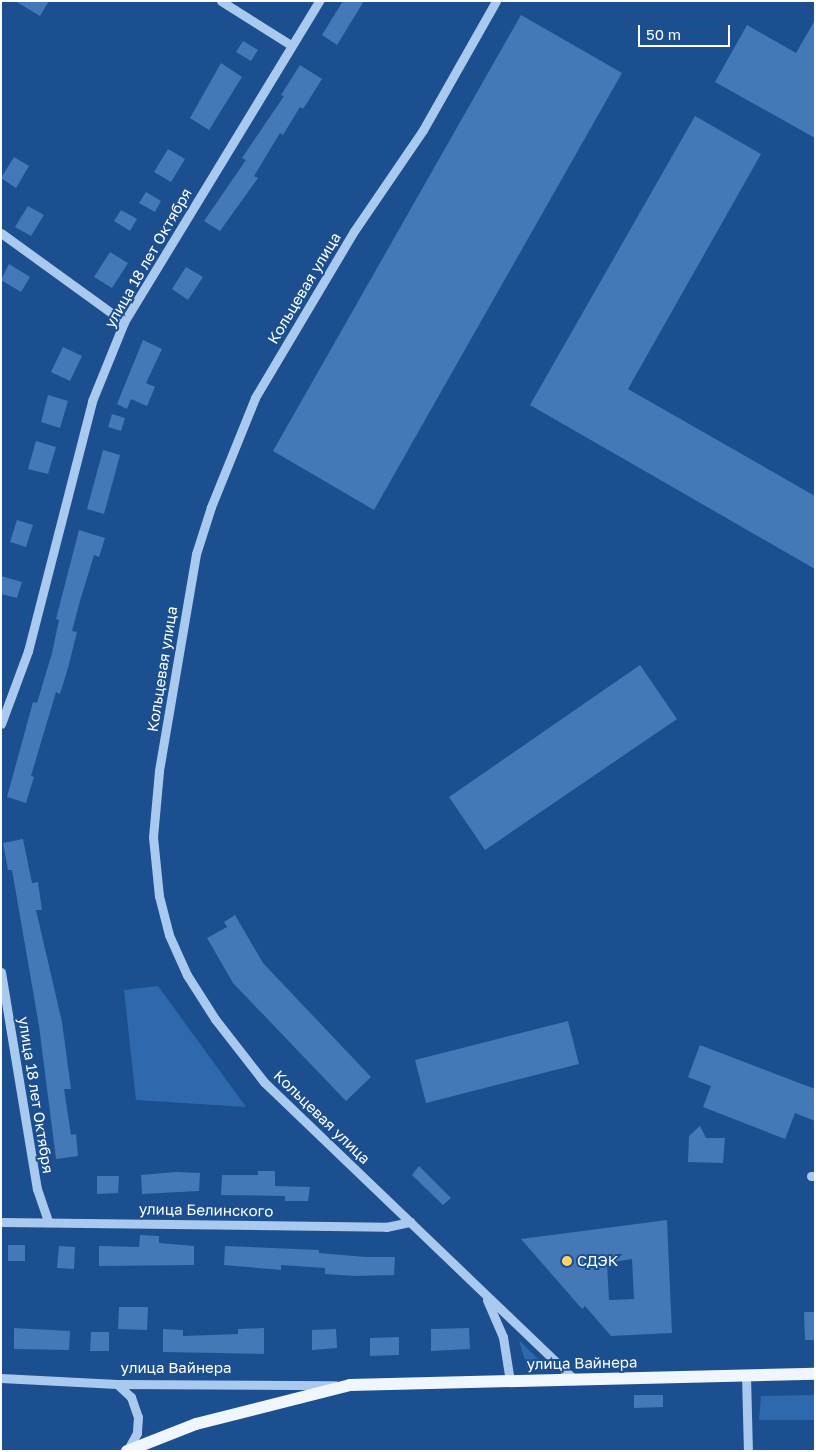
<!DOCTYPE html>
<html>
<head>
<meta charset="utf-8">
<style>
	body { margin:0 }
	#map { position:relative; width:816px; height:1452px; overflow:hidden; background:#1b4f8f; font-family:"Golos Text",sans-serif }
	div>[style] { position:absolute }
	.green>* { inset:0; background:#2e69ad }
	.building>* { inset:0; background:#4478b7 }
	.minor>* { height:9px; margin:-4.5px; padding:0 4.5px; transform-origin:4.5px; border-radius:4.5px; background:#a9c9ee }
	.major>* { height:12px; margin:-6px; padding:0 6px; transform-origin:6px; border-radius:6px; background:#f0f6ff }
	.dots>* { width:14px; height:14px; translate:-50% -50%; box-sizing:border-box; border:2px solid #1b4f8f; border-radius:50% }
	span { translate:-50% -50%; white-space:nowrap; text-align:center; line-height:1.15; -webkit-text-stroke:4px #1b4f8f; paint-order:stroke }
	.street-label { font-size:15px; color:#fff }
	.poi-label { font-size:15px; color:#fff }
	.left { translate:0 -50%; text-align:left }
	.frame { position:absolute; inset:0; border:2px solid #fff; pointer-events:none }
	.scale { position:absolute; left:638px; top:25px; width:92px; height:22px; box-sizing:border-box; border:2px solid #fff; border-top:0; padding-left:6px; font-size:15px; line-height:18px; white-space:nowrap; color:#fff; -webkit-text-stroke:4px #1b4f8f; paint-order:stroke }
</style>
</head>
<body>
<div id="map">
	<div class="green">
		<div style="clip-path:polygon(158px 986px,246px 1107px,136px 1100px,124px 990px)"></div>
		<div style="clip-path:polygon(519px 1340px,546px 1367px,527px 1368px)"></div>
		<div style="clip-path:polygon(815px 1395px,815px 1420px,759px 1420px,761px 1396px)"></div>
	</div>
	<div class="building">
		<div style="clip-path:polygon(15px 1px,49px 1px,40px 16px)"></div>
		<div style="clip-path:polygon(343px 1px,364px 1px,337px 45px,322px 35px)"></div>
		<div style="clip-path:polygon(521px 15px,622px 73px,374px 510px,273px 451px)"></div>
		<div style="clip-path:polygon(815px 20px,815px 138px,715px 82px,747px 25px,796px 53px)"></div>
		<div style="clip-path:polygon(243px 41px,258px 50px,251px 61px,236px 52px)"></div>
		<div style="clip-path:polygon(221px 63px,242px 77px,209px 130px,190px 118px)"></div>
		<div style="clip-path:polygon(300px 65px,322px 79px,303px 109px,300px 107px,283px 135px,280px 133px,254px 176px,258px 178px,220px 231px,204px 221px,246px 160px,242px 158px,284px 96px,281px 95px)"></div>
		<div style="clip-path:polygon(695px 116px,761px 154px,628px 389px,815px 496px,815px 569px,530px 405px)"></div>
		<div style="clip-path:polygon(168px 149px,185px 159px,171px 182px,154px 172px)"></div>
		<div style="clip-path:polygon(14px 157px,29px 166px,16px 188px,1px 178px)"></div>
		<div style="clip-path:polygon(146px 192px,161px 201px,155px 212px,139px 203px)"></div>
		<div style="clip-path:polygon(28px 206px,44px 215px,31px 236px,15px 227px)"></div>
		<div style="clip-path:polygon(121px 210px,137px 219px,130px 231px,114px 221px)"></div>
		<div style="clip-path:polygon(110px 252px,128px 263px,112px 288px,94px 277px)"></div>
		<div style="clip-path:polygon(9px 264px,30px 277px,21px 292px,1px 280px)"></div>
		<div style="clip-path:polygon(186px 267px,203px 277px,188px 300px,172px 289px)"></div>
		<div style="clip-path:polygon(143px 340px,162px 349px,146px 383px,155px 387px,147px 406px,131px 399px,127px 409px,117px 404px)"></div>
		<div style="clip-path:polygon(63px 347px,82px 356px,70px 381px,51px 372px)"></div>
		<div style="clip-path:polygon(48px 395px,68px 401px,60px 428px,41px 422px)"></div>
		<div style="clip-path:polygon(112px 414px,125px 418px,121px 431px,108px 427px)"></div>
		<div style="clip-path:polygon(36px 441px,56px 447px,48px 474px,28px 469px)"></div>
		<div style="clip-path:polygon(103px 450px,120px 455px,104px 514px,87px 509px)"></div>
		<div style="clip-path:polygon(17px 520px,33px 525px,26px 547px,10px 542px)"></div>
		<div style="clip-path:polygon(79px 530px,105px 538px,99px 557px,94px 555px,80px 601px,72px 631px,77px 632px,68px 668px,60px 694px,56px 692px,31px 776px,34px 777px,26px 803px,7px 797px,33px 702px,37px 703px,52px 653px,59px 620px,56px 619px)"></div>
		<div style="clip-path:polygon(1px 576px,22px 582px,17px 598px,1px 594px)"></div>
		<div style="clip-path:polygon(640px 665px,677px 719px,485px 850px,449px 797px)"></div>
		<div style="clip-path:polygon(23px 839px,32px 883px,38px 882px,42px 910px,36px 910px,62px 1022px,71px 1089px,64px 1089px,71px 1135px,76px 1134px,78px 1156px,56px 1159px,39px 1026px,12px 870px,8px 870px,3px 843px)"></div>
		<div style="clip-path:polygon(235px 915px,263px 963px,371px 1077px,346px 1101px,233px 983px,207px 938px,227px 927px,224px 922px)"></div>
		<div style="clip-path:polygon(568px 1021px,579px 1064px,426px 1103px,415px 1060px)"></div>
		<div style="clip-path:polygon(700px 1045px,815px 1089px,815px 1121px,795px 1113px,785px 1139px,703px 1107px,711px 1086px,688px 1077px)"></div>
		<div style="clip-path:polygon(700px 1126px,706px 1138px,725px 1138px,723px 1163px,688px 1162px,689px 1136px)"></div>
		<div style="clip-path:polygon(419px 1166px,451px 1198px,443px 1205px,412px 1175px)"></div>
		<div style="clip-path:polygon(258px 1171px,275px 1171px,275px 1186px,310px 1187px,308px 1201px,285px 1201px,285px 1196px,221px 1195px,222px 1175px,258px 1175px)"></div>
		<div style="clip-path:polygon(175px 1172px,200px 1173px,199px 1191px,142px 1194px,141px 1175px)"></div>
		<div style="clip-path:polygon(97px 1176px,119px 1176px,118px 1193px,97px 1194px)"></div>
		<div style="clip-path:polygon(evenodd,667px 1220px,672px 1333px,611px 1336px,585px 1306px,582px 1309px,521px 1239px,667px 1220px,632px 1259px,634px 1299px,609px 1300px,607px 1263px,632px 1259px)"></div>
		<div style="clip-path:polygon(140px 1235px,159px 1236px,159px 1243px,194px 1246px,194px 1265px,99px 1266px,99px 1246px,139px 1247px)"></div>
		<div style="clip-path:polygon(8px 1245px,25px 1245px,25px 1261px,8px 1261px)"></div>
		<div style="clip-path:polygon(59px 1246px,75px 1247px,74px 1269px,57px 1268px)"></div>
		<div style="clip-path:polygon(225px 1246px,319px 1250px,319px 1253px,365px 1257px,395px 1257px,394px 1275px,355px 1276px,325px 1274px,325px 1268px,281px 1265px,281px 1270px,224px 1265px)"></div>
		<div style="clip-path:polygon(119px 1307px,148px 1307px,147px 1330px,118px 1329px)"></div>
		<div style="clip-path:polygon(804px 1312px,815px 1312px,815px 1340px,805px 1340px)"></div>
		<div style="clip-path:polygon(14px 1328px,70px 1331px,69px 1350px,14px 1349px)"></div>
		<div style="clip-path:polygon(264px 1328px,264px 1354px,163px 1352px,163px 1329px,183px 1330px,183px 1336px,238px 1334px,238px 1329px)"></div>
		<div style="clip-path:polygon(469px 1328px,470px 1349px,431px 1351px,431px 1329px)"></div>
		<div style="clip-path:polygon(336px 1329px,337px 1348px,312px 1350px,312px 1330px)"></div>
		<div style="clip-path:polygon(91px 1332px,109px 1332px,109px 1351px,90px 1351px)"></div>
		<div style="clip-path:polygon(399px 1337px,399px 1355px,370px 1356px,370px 1338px)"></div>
		<div style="clip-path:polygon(634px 1395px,663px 1395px,663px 1407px,634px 1408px)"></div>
	</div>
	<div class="minor">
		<div style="left:221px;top:1px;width:83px;rotate:32.2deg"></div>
		<div style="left:496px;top:1px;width:148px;rotate:119.5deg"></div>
		<div style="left:423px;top:130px;width:122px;rotate:124.3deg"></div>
		<div style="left:354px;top:231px;width:194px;rotate:120.7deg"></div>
		<div style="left:255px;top:398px;width:118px;rotate:112deg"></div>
		<div style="left:211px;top:507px;width:49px;rotate:107.7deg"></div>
		<div style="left:196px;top:554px;width:220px;rotate:99.7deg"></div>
		<div style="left:159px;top:771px;width:66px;rotate:95.2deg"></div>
		<div style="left:153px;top:837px;width:59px;rotate:84.2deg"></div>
		<div style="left:159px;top:896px;width:40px;rotate:75.6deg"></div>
		<div style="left:169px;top:935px;width:44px;rotate:65.8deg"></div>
		<div style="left:187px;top:975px;width:52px;rotate:57.5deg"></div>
		<div style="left:215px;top:1019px;width:80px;rotate:52.1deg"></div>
		<div style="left:264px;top:1082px;width:431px;rotate:43.8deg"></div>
		<div style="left:1px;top:233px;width:152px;rotate:35.9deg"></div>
		<div style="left:1px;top:724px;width:78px;rotate:-69.7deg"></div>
		<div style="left:28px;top:651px;width:258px;rotate:-75.6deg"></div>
		<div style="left:92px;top:401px;width:85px;rotate:-67.9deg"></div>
		<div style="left:124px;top:322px;width:376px;rotate:-58.7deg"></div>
		<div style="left:1px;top:972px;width:220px;rotate:80.6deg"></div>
		<div style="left:37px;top:1189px;width:34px;rotate:71deg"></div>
		<div style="left:811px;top:1176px;width:4px"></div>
		<div style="left:1px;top:1222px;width:385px;rotate:0.7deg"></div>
		<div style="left:386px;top:1227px;width:25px;rotate:-12deg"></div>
		<div style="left:487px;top:1300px;width:40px;rotate:66.6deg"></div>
		<div style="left:503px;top:1337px;width:45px;rotate:81deg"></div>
		<div style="left:746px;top:1376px;width:75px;rotate:88.5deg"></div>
		<div style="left:1px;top:1378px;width:116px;rotate:3deg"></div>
		<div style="left:117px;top:1384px;width:218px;rotate:0.3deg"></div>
		<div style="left:117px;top:1384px;width:19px;rotate:43deg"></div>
		<div style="left:131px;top:1397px;width:21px;rotate:71deg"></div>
		<div style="left:138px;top:1417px;width:16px;rotate:94deg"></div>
		<div style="left:137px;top:1433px;width:21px;rotate:119deg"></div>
	</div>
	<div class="major">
		<div style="left:127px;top:1451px;width:74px;rotate:-21.4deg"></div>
		<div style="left:196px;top:1424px;width:159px;rotate:-14.2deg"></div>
		<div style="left:350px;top:1385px;width:465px;rotate:-1.4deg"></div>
	</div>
	<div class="dots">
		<div style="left:567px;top:1261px;background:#ffd166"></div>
	</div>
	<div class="street-label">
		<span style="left:148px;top:258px;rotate:-60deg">улица 18 лет Октября</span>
		<span style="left:304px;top:288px;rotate:-59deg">Кольцевая улица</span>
		<span style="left:162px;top:669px;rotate:-81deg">Кольцевая улица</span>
		<span style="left:36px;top:1095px;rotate:81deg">улица 18 лет Октября</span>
		<span style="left:322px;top:1117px;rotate:44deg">Кольцевая улица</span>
		<span style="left:206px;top:1210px;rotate:1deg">улица Белинского</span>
		<span style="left:582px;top:1363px;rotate:-1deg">улица Вайнера</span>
		<span style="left:176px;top:1368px">улица Вайнера</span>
	</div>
	<div class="poi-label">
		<span class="left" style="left:577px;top:1261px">СДЭК</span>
	</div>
	<div class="frame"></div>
	<div class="scale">50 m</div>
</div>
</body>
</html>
